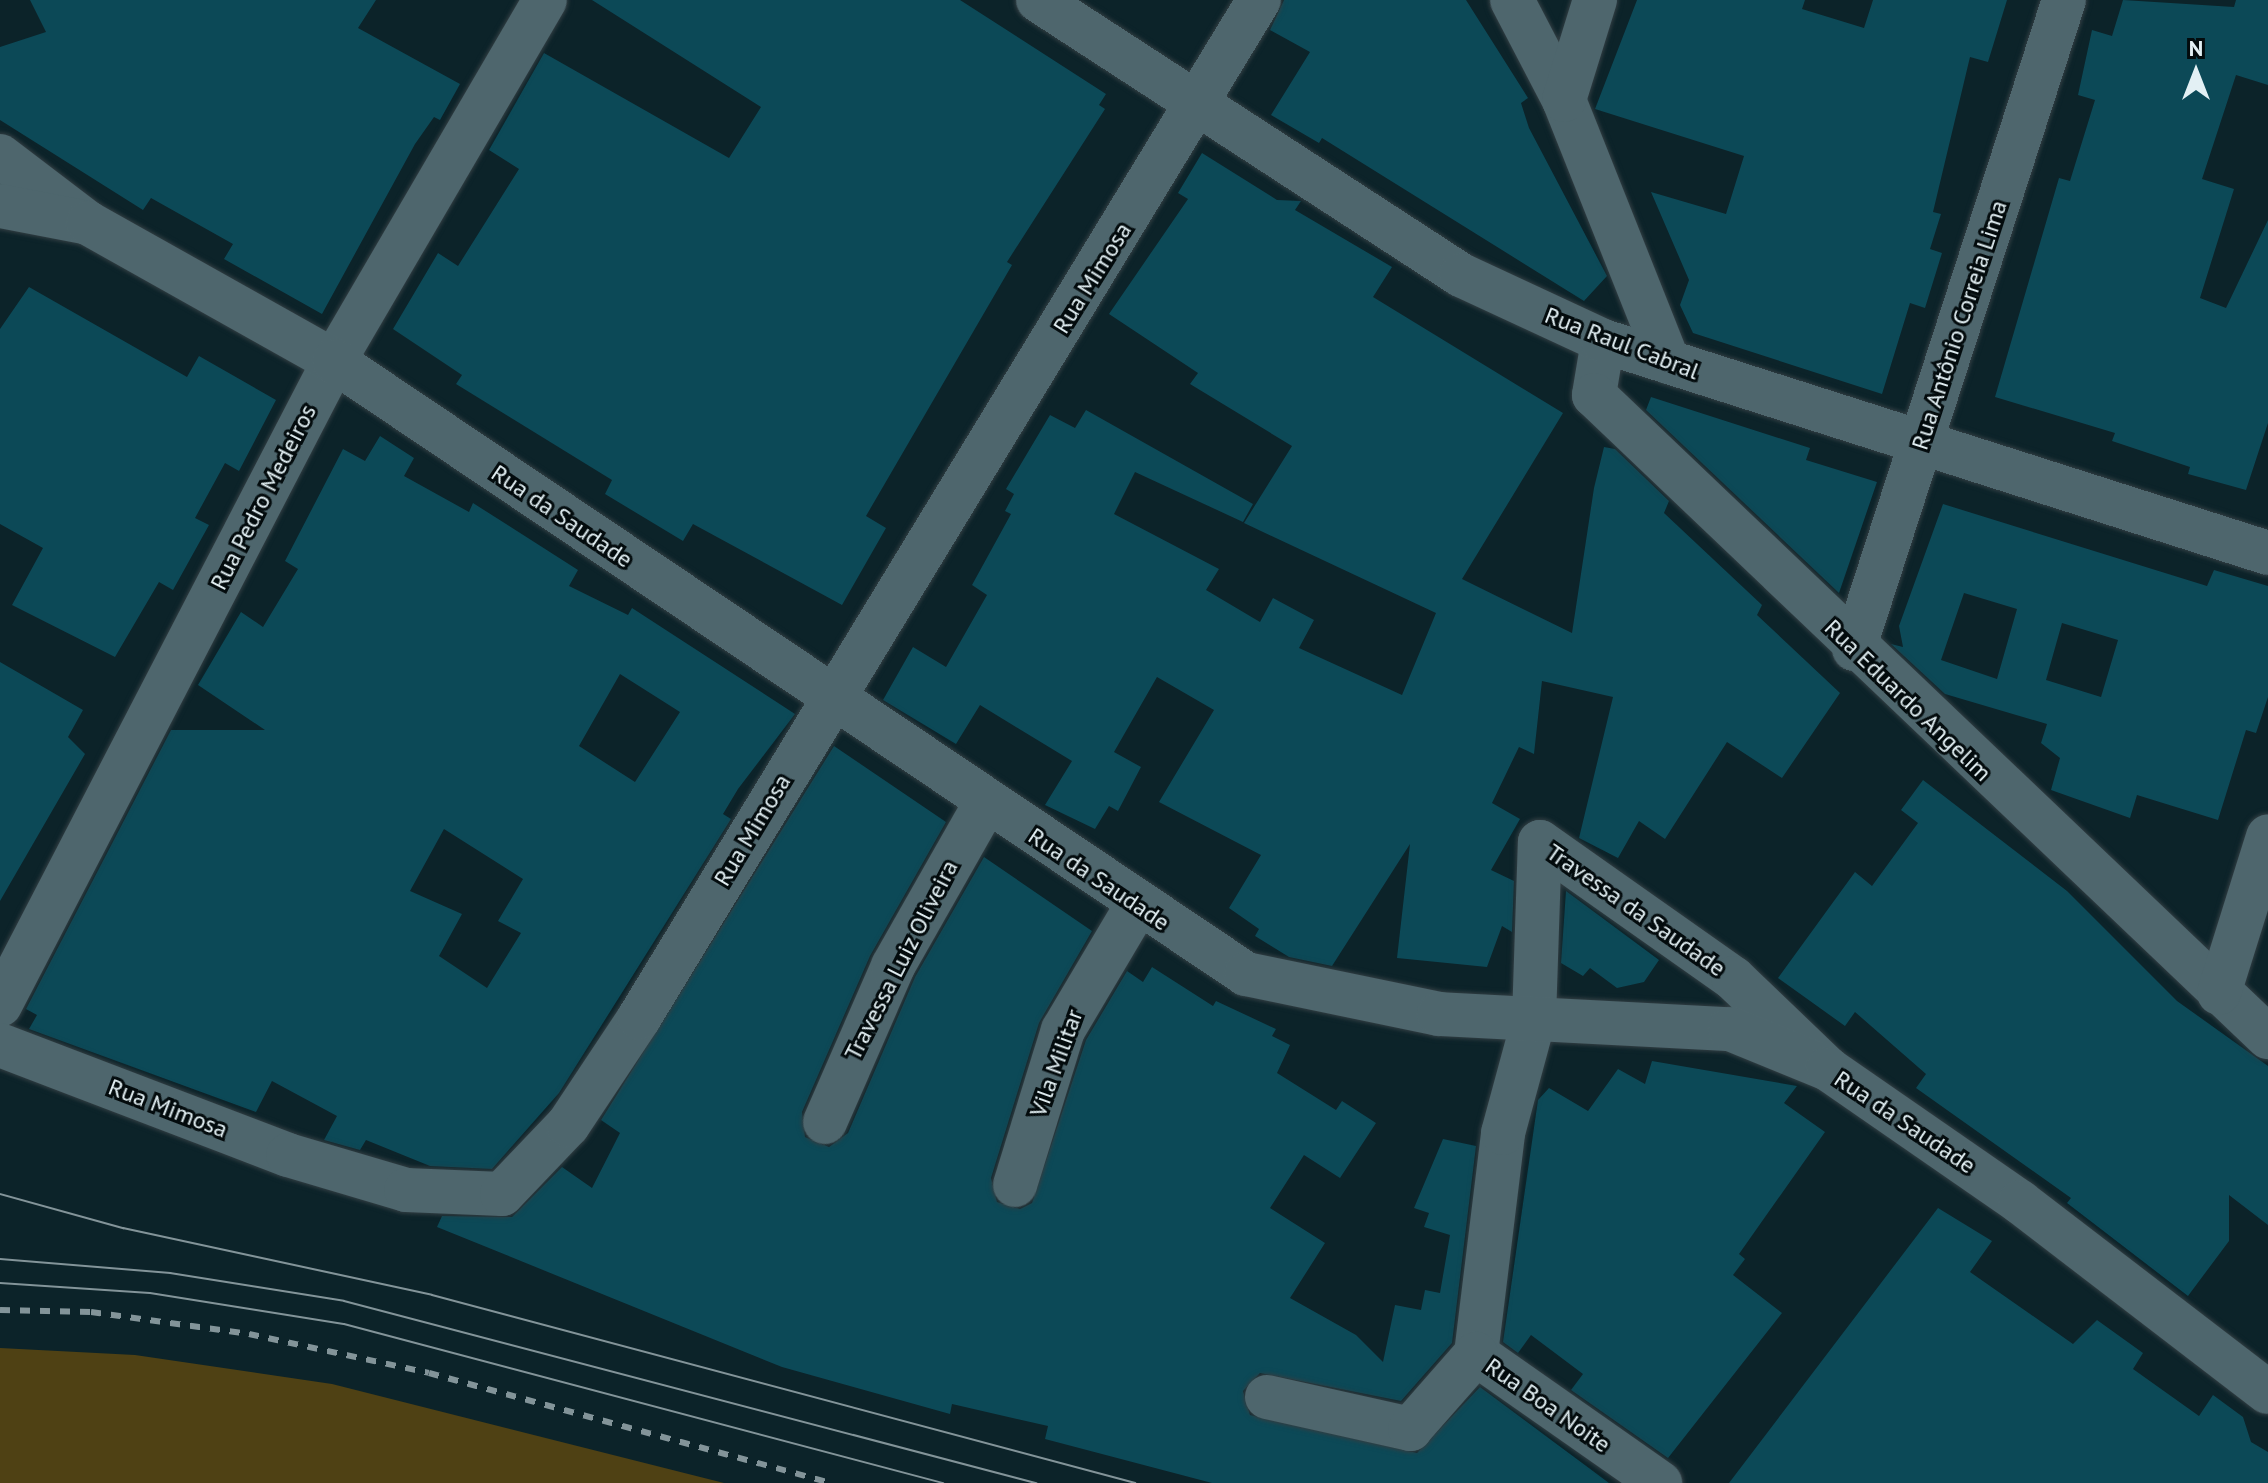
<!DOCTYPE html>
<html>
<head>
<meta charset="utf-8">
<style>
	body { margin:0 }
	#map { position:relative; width:2268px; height:1483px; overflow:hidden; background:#0c2329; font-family:"PT Sans",sans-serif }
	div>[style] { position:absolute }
	.green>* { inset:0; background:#4f4114 }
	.building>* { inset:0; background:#0c4957 }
	.roads { filter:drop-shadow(0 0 2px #323e43) drop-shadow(0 0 2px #323e43) }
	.minor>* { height:44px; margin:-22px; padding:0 22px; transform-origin:22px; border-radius:22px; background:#4e666d }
	.secondary>* { height:44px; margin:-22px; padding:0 22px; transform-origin:22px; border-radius:22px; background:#4e666d }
	.tram>* { height:2px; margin:-1px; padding:0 1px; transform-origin:1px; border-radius:1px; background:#839499 }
	.rail>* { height:6px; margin-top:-3px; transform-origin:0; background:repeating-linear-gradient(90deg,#839499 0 10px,transparent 0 20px) }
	span { translate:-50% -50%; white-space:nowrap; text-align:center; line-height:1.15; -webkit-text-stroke:6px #030b0d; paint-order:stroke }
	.street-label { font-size:24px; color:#e3f0f4 }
	.north { position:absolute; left:2156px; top:32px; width:80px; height:80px; -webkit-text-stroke:6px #030b0d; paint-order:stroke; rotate:0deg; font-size:22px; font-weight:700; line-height:32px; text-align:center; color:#e3f0f4 }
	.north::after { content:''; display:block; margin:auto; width:28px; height:36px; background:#e3f0f4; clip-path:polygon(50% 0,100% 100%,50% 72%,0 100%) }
</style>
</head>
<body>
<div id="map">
	<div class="green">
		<div style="clip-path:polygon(0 1348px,135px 1355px,332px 1384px,724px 1483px,0 1483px)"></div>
	</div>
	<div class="building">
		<div style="clip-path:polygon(30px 0,376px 0,358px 28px,460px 84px,440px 120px,434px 117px,415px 144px,322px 314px,224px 259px,233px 244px,151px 198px,143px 210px,0 120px,0 47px,46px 32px)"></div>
		<div style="clip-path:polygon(592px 0,960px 0,1106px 94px,1099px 105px,1105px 109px,1007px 262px,1012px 265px,866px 516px,886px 528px,842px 605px,693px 524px,683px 541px,605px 494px,612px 480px,456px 384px,462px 375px,393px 329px,438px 253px,458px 266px,519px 169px,489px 150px,544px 53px,729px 158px,761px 107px)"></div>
		<div style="clip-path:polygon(1284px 0,1466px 0,1528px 98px,1521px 103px,1529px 128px,1607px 276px,1584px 301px,1322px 138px,1319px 143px,1271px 115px,1310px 52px,1270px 30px)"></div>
		<div style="clip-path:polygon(1637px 0,1805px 0,1802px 9px,1864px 28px,1873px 0,2007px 0,1988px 62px,1970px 57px,1933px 212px,1941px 214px,1930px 249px,1942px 253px,1925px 308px,1910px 303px,1882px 394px,1693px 333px,1680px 305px,1689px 280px,1651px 192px,1726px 214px,1744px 156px,1595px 109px)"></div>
		<div style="clip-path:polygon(2123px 0,2234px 7px,2236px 0,2268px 0,2268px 85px,2236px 75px,2202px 179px,2234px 189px,2200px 298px,2226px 308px,2268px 220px,2268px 423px,2246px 490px,2188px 474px,2190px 467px,2112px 441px,2115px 433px,1995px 397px,2059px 178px,2070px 181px,2095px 100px,2078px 95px,2092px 30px,2112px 36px)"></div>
		<div style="clip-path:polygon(1202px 153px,1277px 200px,1301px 201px,1295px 210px,1392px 267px,1373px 297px,1563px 413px,1462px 579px,1572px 633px,1594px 488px,1604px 447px,1615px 449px,1669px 501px,1664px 513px,1762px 605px,1757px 615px,1840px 693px,1782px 778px,1727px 742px,1665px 839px,1639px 821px,1618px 858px,1579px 838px,1613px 697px,1542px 681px,1534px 754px,1519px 747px,1492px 803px,1520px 819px,1491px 870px,1514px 881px,1512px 932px,1502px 926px,1487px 967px,1397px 958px,1410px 844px,1332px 966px,1289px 957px,1255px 936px,1259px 929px,1229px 908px,1261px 855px,1159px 802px,1214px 710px,1157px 677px,1114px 752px,1141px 767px,1118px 811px,1109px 806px,1095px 829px,1045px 805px,1072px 761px,980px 705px,956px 744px,883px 700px,913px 647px,946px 667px,987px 595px,972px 585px,1011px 514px,1005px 511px,1014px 494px,1006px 489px,1050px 415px,1075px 428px,1086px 410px,1253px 504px,1243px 522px,1135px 472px,1114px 514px,1219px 569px,1206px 590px,1260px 622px,1273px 598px,1314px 620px,1299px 648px,1402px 695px,1436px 613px,1244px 523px,1292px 446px,1190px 384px,1198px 373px,1109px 314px,1188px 199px,1178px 193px)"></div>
		<div style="clip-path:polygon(29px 287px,187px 377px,199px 356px,276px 400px,239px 471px,225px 463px,195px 518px,209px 525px,173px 590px,159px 582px,115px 657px,12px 605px,43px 548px,0 524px,0 329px)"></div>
		<div style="clip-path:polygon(1651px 397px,1810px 448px,1806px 460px,1877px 482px,1839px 593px,1646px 410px)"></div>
		<div style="clip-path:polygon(evenodd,380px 436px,414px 458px,404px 476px,469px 512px,473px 503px,578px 570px,569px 586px,628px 615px,632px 608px,795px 714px,738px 789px,723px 814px,731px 819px,559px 1093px,492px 1169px,430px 1166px,366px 1140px,360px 1150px,324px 1140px,337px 1116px,272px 1081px,256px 1112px,29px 1029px,37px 1015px,26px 1009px,171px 730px,265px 730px,198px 685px,241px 612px,263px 627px,298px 569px,285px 561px,343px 449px,365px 461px,380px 436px,620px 674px,680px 712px,635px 782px,579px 746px,620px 674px,380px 436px,444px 829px,523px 879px,498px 921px,521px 933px,487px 988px,439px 956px,462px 914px,410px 891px,444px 829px)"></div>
		<div style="clip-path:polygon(evenodd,1943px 504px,2207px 586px,2214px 570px,2268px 586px,2268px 697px,2256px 733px,2246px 730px,2218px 820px,2137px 795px,2130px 818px,2051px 790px,2060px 758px,2041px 743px,2047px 724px,1945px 694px,1891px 644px,1903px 647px,1899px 626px,1943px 504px,1964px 593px,2017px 609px,1997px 679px,1941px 660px,1964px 593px,1943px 504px,2062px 623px,2118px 640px,2101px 697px,2046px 680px,2062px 623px)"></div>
		<div style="clip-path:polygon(0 662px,83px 710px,68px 737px,85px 754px,0 901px)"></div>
		<div style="clip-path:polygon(834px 746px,946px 822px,870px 956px,802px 1112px,805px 1137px,829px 1147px,848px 1133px,915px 977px,984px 857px,1092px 931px,1039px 1023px,991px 1178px,997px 1202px,1020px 1209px,1032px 1203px,1086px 1040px,1127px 971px,1143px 982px,1152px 967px,1213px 1006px,1216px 1001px,1276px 1029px,1272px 1036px,1290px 1045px,1277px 1073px,1336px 1110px,1342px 1101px,1376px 1123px,1340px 1178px,1304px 1155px,1270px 1208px,1325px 1243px,1290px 1298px,1356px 1335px,1383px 1362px,1395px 1305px,1421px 1310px,1425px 1290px,1440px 1293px,1450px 1235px,1424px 1227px,1429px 1213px,1414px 1208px,1443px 1139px,1476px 1146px,1452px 1343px,1401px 1401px,1260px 1373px,1243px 1391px,1250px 1415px,1417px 1453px,1480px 1387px,1609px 1483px,1212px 1483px,1045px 1439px,1048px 1426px,952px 1404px,950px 1414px,782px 1367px,437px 1227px,442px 1216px,512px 1217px,562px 1167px,592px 1188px,620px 1133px,601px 1120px)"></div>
		<div style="clip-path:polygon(1923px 780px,2067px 891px,2177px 1001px,2268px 1066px,2268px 1225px,2229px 1195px,2229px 1241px,2188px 1296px,2067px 1203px,2071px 1198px,1916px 1088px,1926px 1074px,1855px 1012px,1845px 1026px,1778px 978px,1855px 872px,1872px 886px,1918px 823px,1901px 810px)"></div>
		<div style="clip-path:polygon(1566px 891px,1659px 960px,1644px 982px,1617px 988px,1590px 968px,1583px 976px,1561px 963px)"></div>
		<div style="clip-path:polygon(1652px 1061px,1797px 1086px,1784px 1103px,1825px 1132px,1739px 1254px,1745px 1259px,1733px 1275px,1782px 1313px,1668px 1458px,1571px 1390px,1583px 1374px,1531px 1335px,1518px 1353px,1503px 1342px,1538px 1100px,1549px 1088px,1588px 1111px,1618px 1069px,1645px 1084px)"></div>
		<div style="clip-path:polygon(1938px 1208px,1992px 1241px,1970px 1272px,2073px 1344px,2097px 1320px,2143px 1353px,2133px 1369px,2199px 1416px,2213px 1395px,2243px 1417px,2251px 1442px,2268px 1452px,2268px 1483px,1729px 1483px)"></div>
	</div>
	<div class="roads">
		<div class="minor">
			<div style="left:1512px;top:0;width:113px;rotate:62.5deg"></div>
			<div style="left:1564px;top:100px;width:282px;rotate:68.3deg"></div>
			<div style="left:1564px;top:100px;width:105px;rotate:-72.8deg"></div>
			<div style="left:0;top:156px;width:111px;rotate:37.3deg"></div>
			<div style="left:1603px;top:341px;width:55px;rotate:99.5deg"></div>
			<div style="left:1594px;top:395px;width:931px;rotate:43.61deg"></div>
			<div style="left:1854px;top:649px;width:682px;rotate:-72.07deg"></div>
			<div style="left:1540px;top:842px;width:236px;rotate:35.2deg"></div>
			<div style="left:1733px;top:978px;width:130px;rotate:43.8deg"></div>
			<div style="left:2219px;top:993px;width:164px;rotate:-72.6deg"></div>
			<div style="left:0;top:1005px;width:725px;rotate:-62.59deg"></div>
			<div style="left:334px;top:361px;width:418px;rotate:-59.7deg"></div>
			<div style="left:0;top:1045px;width:308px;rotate:20.9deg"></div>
			<div style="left:288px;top:1155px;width:123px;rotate:16.5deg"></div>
			<div style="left:406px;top:1190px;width:96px;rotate:2.4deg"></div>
			<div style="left:502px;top:1194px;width:95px;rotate:-46.3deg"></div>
			<div style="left:568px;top:1125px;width:128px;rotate:-56.4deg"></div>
			<div style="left:639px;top:1018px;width:1192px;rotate:-58.66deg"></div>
			<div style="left:825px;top:1122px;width:170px;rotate:-66.4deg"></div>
			<div style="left:893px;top:966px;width:189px;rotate:-60.4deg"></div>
			<div style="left:1015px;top:1185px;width:162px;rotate:-72.8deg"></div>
			<div style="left:1063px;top:1030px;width:143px;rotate:-59.3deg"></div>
			<div style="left:1476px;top:1354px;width:223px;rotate:-83deg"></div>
			<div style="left:1503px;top:1133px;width:118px;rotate:-74.8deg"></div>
			<div style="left:1534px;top:1019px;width:177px;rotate:-88.1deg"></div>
			<div style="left:1476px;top:1354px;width:225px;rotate:35deg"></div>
			<div style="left:1267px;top:1397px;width:147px;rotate:12.6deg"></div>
			<div style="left:1410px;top:1429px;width:100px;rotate:-48.7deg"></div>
		</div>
		<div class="secondary">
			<div style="left:1038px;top:0;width:505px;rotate:33.03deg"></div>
			<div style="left:1461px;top:275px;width:157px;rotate:24.9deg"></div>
			<div style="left:1603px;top:341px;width:698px;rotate:17.68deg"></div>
			<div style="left:0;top:206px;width:90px;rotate:10.9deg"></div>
			<div style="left:88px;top:223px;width:282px;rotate:29.3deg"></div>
			<div style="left:334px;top:361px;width:1099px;rotate:33.91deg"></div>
			<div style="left:1246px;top:974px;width:197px;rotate:11.7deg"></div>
			<div style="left:1439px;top:1014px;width:291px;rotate:3deg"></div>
			<div style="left:1730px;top:1029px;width:106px;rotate:22.2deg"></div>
			<div style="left:1828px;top:1069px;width:234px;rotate:34.7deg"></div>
			<div style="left:2020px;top:1202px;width:312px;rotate:37.5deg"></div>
		</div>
	</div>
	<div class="tram">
		<div style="left:0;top:1194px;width:128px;rotate:15.5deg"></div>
		<div style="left:123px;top:1228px;width:316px;rotate:12.2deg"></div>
		<div style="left:432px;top:1295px;width:728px;rotate:14.97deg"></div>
		<div style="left:0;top:1259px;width:171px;rotate:4.7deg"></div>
		<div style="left:170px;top:1273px;width:176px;rotate:9.1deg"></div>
		<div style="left:344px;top:1301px;width:716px;rotate:14.74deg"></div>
		<div style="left:0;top:1283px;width:150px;rotate:3.8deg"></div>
		<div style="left:150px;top:1293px;width:196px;rotate:9.1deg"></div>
		<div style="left:344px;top:1324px;width:620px;rotate:14.87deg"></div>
	</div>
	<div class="rail">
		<div style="left:0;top:1310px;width:91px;rotate:1.3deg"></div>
		<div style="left:91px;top:1312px;width:160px;rotate:7.9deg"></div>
		<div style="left:249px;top:1334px;width:184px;rotate:12.2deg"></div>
		<div style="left:429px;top:1373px;width:417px;rotate:15.3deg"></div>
	</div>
	<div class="street-label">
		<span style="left:1092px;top:278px;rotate:-58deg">Rua Mimosa</span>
		<span style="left:1959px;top:325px;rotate:-72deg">Rua Antônio Correia Lima</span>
		<span style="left:1622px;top:343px;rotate:21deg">Rua Raul Cabral</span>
		<span style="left:263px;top:497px;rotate:-63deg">Rua Pedro Medeiros</span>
		<span style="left:562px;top:516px;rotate:34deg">Rua da Saudade</span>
		<span style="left:1908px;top:700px;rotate:44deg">Rua Eduardo Angelim</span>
		<span style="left:752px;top:830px;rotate:-59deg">Rua Mimosa</span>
		<span style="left:1099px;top:879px;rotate:34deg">Rua da Saudade</span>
		<span style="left:1636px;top:910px;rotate:35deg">Travessa da Saudade</span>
		<span style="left:901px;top:960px;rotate:-63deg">Travessa Luiz Oliveira</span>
		<span style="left:1056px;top:1063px;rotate:-70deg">Vila Militar</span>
		<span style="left:168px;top:1108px;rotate:21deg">Rua Mimosa</span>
		<span style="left:1905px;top:1122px;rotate:34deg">Rua da Saudade</span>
		<span style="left:1548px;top:1405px;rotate:35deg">Rua Boa Noite</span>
	</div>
	<div class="north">N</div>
</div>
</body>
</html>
